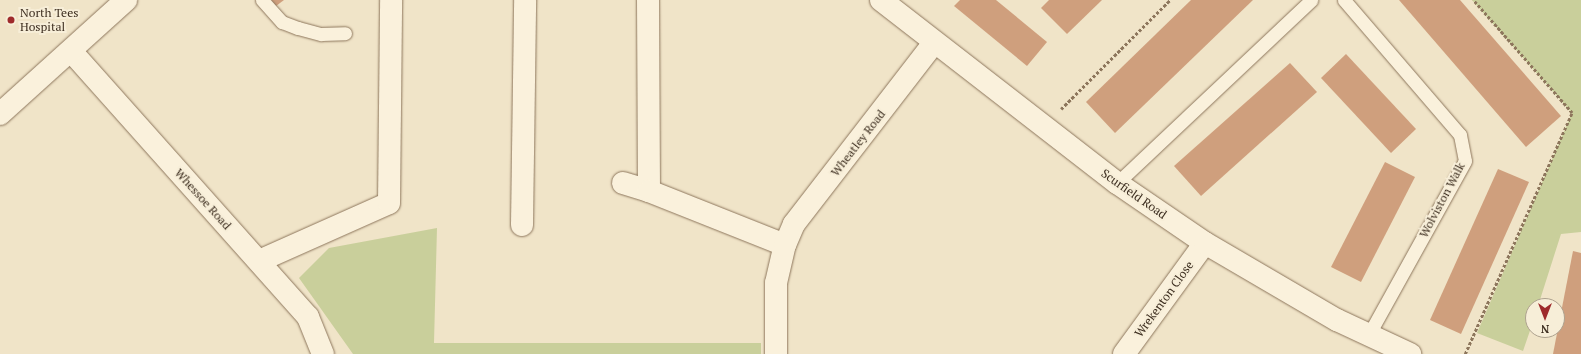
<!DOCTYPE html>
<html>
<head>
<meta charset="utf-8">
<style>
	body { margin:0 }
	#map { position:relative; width:1581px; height:354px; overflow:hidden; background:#f0e4c8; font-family:"PT Serif",serif }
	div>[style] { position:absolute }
	.green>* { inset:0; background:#c9cf9b }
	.building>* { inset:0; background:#cf9f7d }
	.path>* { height:2.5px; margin-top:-1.25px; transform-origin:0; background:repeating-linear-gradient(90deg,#8d765c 0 3px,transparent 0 5px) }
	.roads { filter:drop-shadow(0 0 1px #8d765c) drop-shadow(0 0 1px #8d765c) }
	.lane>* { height:13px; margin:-6.5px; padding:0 6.5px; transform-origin:6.5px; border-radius:6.5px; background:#faf1dc }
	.street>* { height:22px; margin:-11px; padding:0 11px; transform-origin:11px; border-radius:11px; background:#faf1dc }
	.secondary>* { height:22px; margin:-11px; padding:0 11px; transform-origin:11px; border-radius:11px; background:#faf1dc }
	.dots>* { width:11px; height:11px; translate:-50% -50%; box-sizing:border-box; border:2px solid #f7eed8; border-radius:50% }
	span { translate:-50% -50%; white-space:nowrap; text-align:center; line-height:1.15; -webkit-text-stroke:4px #f7eed8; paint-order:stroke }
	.poi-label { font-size:12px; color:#3d2e20 }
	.left { translate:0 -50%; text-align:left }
	.street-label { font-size:12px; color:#3d2e20 }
	.north { position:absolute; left:1525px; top:298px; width:40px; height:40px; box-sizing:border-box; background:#f7eed8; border:1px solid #ada18e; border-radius:50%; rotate:180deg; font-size:11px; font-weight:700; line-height:16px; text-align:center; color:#3d2e20 }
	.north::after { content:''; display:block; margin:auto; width:14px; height:18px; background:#9e2a2b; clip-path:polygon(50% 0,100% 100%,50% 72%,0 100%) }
</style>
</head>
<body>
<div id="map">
	<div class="green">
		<div style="clip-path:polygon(1472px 0,1581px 0,1581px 232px,1561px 234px,1538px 306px,1533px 306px,1533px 322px,1523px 351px,1477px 333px,1572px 113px)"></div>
		<div style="clip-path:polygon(437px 228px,434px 343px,761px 343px,761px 354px,353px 354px,299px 278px,329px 248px)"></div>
	</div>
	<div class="building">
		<div style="clip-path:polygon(271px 0,284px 0,276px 6px)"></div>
		<div style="clip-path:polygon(960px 0,996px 0,1047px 42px,1027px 66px,954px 6px)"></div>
		<div style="clip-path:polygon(1049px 0,1102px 0,1067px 34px,1041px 8px)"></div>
		<div style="clip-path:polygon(1191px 0,1253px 0,1115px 133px,1086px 102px)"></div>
		<div style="clip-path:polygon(1399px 0,1460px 0,1561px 116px,1526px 147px)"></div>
		<div style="clip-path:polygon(1346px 54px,1416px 129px,1391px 153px,1321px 78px)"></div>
		<div style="clip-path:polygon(1290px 63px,1317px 92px,1201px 196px,1174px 166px)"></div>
		<div style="clip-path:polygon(1385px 162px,1415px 177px,1361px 282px,1331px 267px)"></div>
		<div style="clip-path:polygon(1498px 169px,1529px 182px,1461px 334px,1430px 320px)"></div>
		<div style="clip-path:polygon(1573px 251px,1581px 253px,1581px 354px,1553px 354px)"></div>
	</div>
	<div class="path">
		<div style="left:1061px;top:109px;width:154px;rotate:-45deg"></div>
		<div style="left:1465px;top:354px;width:264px;rotate:-66.1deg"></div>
		<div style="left:1572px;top:113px;width:150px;rotate:-131.2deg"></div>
	</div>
	<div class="roads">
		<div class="lane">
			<div style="left:262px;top:0;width:30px;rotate:48deg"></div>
			<div style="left:282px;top:22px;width:17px;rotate:21deg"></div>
			<div style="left:298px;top:28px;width:24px;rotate:15deg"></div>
			<div style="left:321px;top:34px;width:24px;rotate:-2deg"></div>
			<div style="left:1344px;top:0;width:178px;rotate:49.3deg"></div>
			<div style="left:1460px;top:135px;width:26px;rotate:79deg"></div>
			<div style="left:1465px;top:161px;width:198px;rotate:119deg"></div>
			<div style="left:1117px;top:183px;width:267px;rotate:-43.3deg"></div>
		</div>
		<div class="street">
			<div style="left:648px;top:0;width:191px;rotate:89.7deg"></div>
			<div style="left:71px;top:51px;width:356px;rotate:48.3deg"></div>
			<div style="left:308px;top:317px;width:40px;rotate:68deg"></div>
			<div style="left:623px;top:183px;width:27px;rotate:17deg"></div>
			<div style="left:649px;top:191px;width:146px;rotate:21.7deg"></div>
			<div style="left:522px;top:225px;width:225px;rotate:-89.2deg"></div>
			<div style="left:259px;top:261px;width:142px;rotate:-24deg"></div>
			<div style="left:389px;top:203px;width:203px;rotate:-89.4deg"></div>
			<div style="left:776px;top:354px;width:71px;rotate:-90deg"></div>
			<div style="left:776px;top:283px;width:39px;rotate:-77deg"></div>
			<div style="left:785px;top:245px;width:23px;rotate:-67deg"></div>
			<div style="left:794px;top:224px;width:229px;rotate:-52.3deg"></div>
			<div style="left:1124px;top:354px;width:137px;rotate:-53.9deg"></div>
		</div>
		<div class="secondary">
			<div style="left:881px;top:0;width:299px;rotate:37.8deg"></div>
			<div style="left:1117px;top:183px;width:107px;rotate:34.3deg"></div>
			<div style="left:1205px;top:243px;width:153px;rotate:30.3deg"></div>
			<div style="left:1337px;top:320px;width:81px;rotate:25deg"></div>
			<div style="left:0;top:114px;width:170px;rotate:-42.1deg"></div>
		</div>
	</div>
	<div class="dots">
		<div style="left:11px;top:20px;background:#9e2a2b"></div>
	</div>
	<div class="poi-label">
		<span class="left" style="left:20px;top:20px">North Tees<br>Hospital</span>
	</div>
	<div class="street-label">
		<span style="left:858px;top:143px;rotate:-52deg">Wheatley Road</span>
		<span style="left:1134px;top:194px;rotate:35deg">Scurfield Road</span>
		<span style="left:203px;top:199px;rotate:48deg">Whessoe Road</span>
		<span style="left:1442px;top:200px;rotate:-62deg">Wolviston Walk</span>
		<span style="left:1164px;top:299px;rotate:-54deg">Wrekenton Close</span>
	</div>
	<div class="north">N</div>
</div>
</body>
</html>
